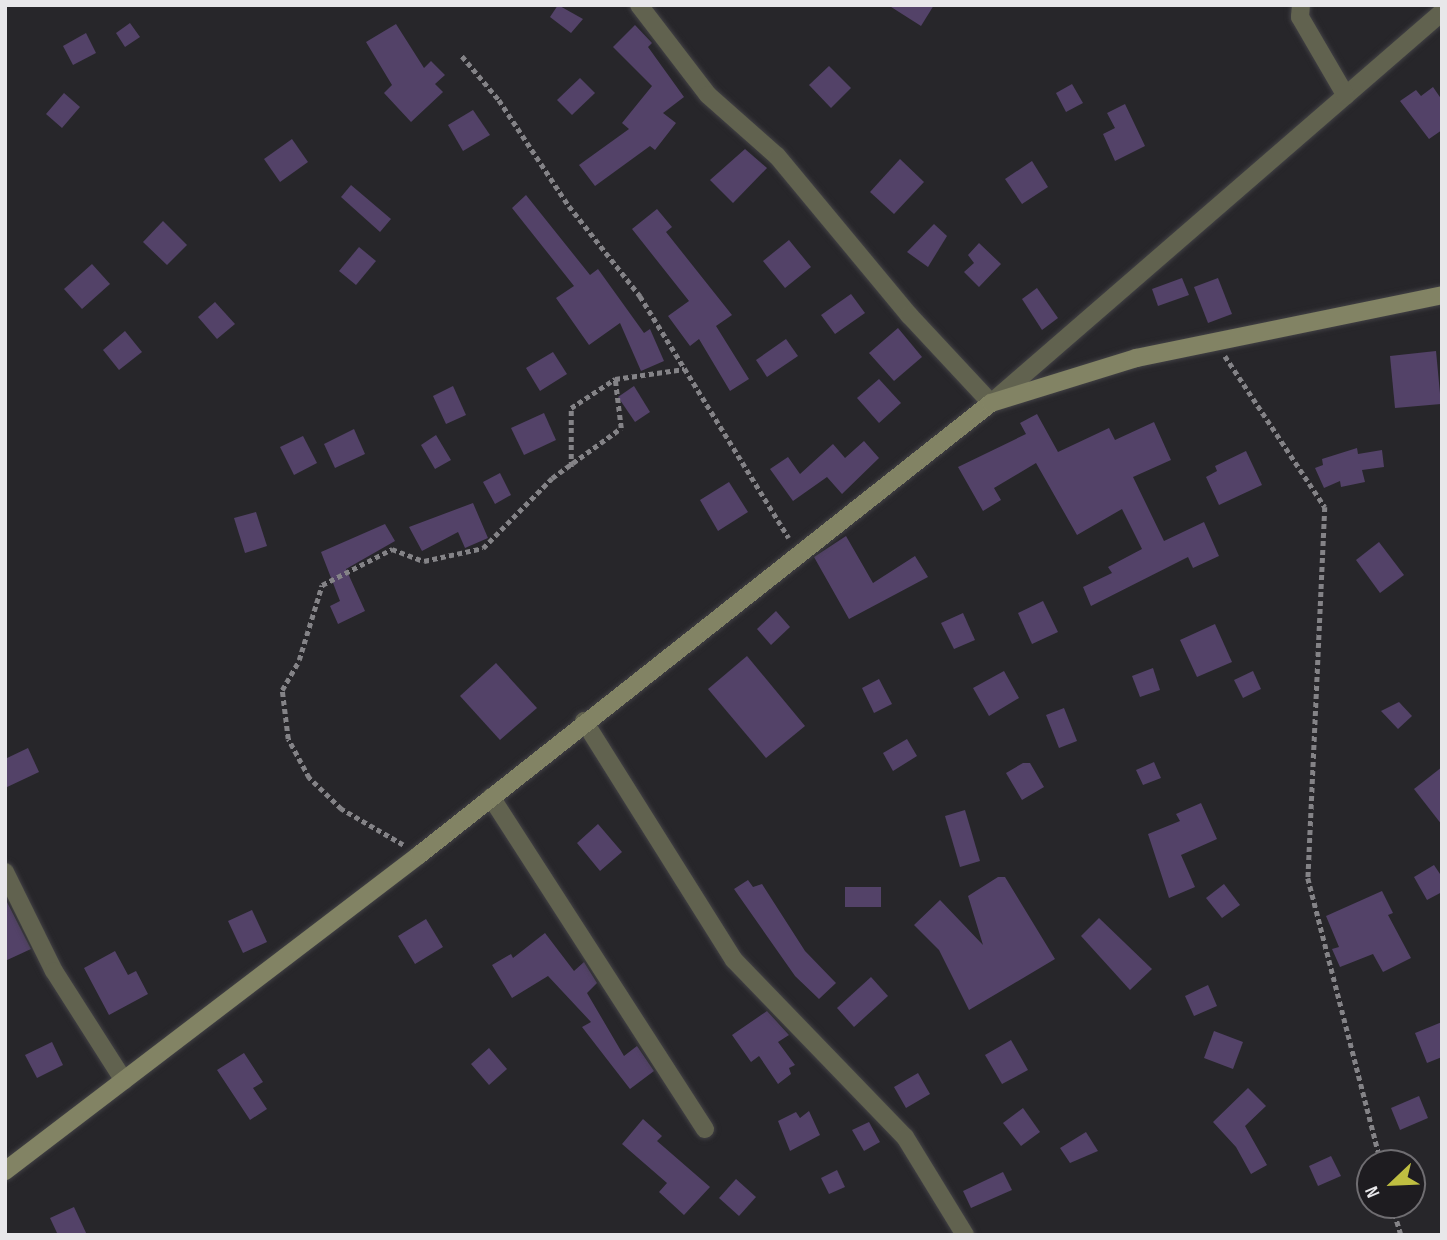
<!DOCTYPE html>
<html>
<head>
<meta charset="utf-8">
<style>
	body { margin:0 }
	#map { position:relative; width:1447px; height:1240px; overflow:hidden; background:#27262a; font-family:"Sofia Sans Condensed",sans-serif }
	div>[style] { position:absolute }
	.building>* { inset:0; background:#534268 }
	.path>* { height:4.5px; margin-top:-2.25px; transform-origin:0; background:repeating-linear-gradient(90deg,#848387 0 5px,transparent 0 8.5px) }
	.roads { filter:drop-shadow(0 0 2px #424145) drop-shadow(0 0 2px #424145) }
	.street>* { height:18px; margin:-9px; padding:0 9px; transform-origin:9px; border-radius:9px; background:#61624f }
	.secondary>* { height:18px; margin:-9px; padding:0 9px; transform-origin:9px; border-radius:9px; background:#828364 }
	span { translate:-50% -50%; white-space:nowrap; text-align:center; line-height:1.15; -webkit-text-stroke:5px #1e1c20; paint-order:stroke }
	.frame { position:absolute; inset:0; border:7px solid #e8e7ea; pointer-events:none }
	.north { position:absolute; left:1356px; top:1149px; width:70px; height:70px; box-sizing:border-box; background:#1e1c20; border:2px solid #6f6d71; border-radius:50%; rotate:247deg; font-size:19px; font-weight:700; line-height:28px; text-align:center; color:#e8e7ea }
	.north::after { content:''; display:block; margin:auto; width:24px; height:32px; background:#bfbe41; clip-path:polygon(50% 0,100% 100%,50% 72%,0 100%) }
</style>
</head>
<body>
<div id="map">
	<div class="building">
		<div style="clip-path:polygon(558px 5px,583px 19px,571px 33px,550px 17px)"></div>
		<div style="clip-path:polygon(888px 5px,934px 5px,921px 26px)"></div>
		<div style="clip-path:polygon(130px 23px,140px 37px,125px 47px,116px 33px)"></div>
		<div style="clip-path:polygon(396px 24px,424px 68px,431px 61px,445px 75px,435px 84px,443px 92px,411px 122px,384px 93px,392px 85px,366px 42px)"></div>
		<div style="clip-path:polygon(635px 25px,652px 43px,648px 47px,684px 97px,663px 113px,676px 123px,655px 150px,650px 146px,595px 186px,579px 165px,629px 129px,622px 123px,652px 86px,613px 47px)"></div>
		<div style="clip-path:polygon(86px 33px,96px 53px,73px 65px,63px 46px)"></div>
		<div style="clip-path:polygon(829px 66px,851px 88px,831px 108px,809px 85px)"></div>
		<div style="clip-path:polygon(580px 78px,595px 93px,572px 115px,557px 100px)"></div>
		<div style="clip-path:polygon(1072px 84px,1083px 103px,1066px 112px,1056px 93px)"></div>
		<div style="clip-path:polygon(1433px 87px,1442px 100px,1442px 130px,1429px 139px,1400px 101px,1416px 90px,1421px 96px)"></div>
		<div style="clip-path:polygon(64px 93px,80px 107px,62px 128px,46px 114px)"></div>
		<div style="clip-path:polygon(1125px 104px,1145px 146px,1115px 161px,1103px 134px,1115px 128px,1107px 113px)"></div>
		<div style="clip-path:polygon(473px 110px,490px 135px,463px 151px,448px 125px)"></div>
		<div style="clip-path:polygon(292px 139px,308px 162px,280px 182px,264px 159px)"></div>
		<div style="clip-path:polygon(745px 149px,767px 168px,733px 203px,710px 180px)"></div>
		<div style="clip-path:polygon(900px 159px,924px 182px,894px 214px,870px 192px)"></div>
		<div style="clip-path:polygon(1032px 161px,1048px 187px,1022px 204px,1005px 179px)"></div>
		<div style="clip-path:polygon(351px 185px,391px 219px,380px 232px,341px 197px)"></div>
		<div style="clip-path:polygon(526px 195px,590px 275px,598px 269px,644px 333px,650px 329px,664px 361px,641px 371px,620px 323px,589px 345px,556px 298px,574px 286px,512px 208px)"></div>
		<div style="clip-path:polygon(657px 209px,672px 227px,666px 232px,732px 315px,716px 326px,749px 379px,730px 391px,699px 339px,690px 346px,668px 316px,689px 301px,632px 229px)"></div>
		<div style="clip-path:polygon(163px 221px,187px 245px,167px 265px,143px 242px)"></div>
		<div style="clip-path:polygon(934px 224px,947px 236px,928px 267px,907px 252px)"></div>
		<div style="clip-path:polygon(789px 240px,811px 267px,785px 288px,763px 261px)"></div>
		<div style="clip-path:polygon(979px 243px,1001px 264px,979px 287px,964px 272px,974px 263px,968px 255px)"></div>
		<div style="clip-path:polygon(359px 247px,376px 261px,356px 285px,339px 271px)"></div>
		<div style="clip-path:polygon(92px 264px,110px 284px,82px 309px,64px 289px)"></div>
		<div style="clip-path:polygon(1182px 278px,1189px 295px,1158px 306px,1152px 289px)"></div>
		<div style="clip-path:polygon(1218px 278px,1232px 314px,1208px 323px,1194px 287px)"></div>
		<div style="clip-path:polygon(1037px 288px,1058px 318px,1042px 330px,1022px 299px)"></div>
		<div style="clip-path:polygon(851px 294px,865px 313px,835px 334px,821px 315px)"></div>
		<div style="clip-path:polygon(215px 302px,235px 324px,217px 339px,198px 317px)"></div>
		<div style="clip-path:polygon(898px 328px,922px 357px,894px 381px,869px 353px)"></div>
		<div style="clip-path:polygon(125px 331px,142px 352px,119px 370px,103px 350px)"></div>
		<div style="clip-path:polygon(786px 339px,798px 356px,767px 377px,756px 360px)"></div>
		<div style="clip-path:polygon(1436px 351px,1441px 404px,1395px 408px,1390px 356px)"></div>
		<div style="clip-path:polygon(553px 352px,567px 374px,540px 391px,526px 368px)"></div>
		<div style="clip-path:polygon(879px 379px,901px 403px,879px 423px,857px 398px)"></div>
		<div style="clip-path:polygon(453px 386px,466px 415px,446px 424px,433px 396px)"></div>
		<div style="clip-path:polygon(634px 386px,650px 412px,635px 422px,618px 397px)"></div>
		<div style="clip-path:polygon(544px 413px,556px 440px,524px 455px,511px 428px)"></div>
		<div style="clip-path:polygon(1037px 414px,1058px 452px,1109px 428px,1115px 440px,1154px 422px,1171px 460px,1133px 477px,1164px 541px,1204px 522px,1219px 556px,1193px 568px,1188px 557px,1091px 606px,1083px 587px,1112px 573px,1108px 567px,1142px 549px,1122px 509px,1077px 535px,1036px 463px,994px 488px,1001px 500px,983px 511px,958px 467px,1026px 434px,1020px 423px)"></div>
		<div style="clip-path:polygon(354px 429px,365px 454px,335px 468px,324px 444px)"></div>
		<div style="clip-path:polygon(436px 435px,451px 460px,435px 469px,421px 445px)"></div>
		<div style="clip-path:polygon(303px 436px,317px 463px,294px 475px,280px 447px)"></div>
		<div style="clip-path:polygon(864px 441px,879px 458px,842px 494px,827px 477px,793px 501px,770px 469px,788px 457px,800px 474px,833px 444px,845px 458px)"></div>
		<div style="clip-path:polygon(1357px 448px,1358px 454px,1382px 450px,1384px 467px,1362px 470px,1365px 482px,1341px 487px,1340px 481px,1324px 488px,1315px 468px,1323px 465px,1322px 459px)"></div>
		<div style="clip-path:polygon(1246px 451px,1262px 485px,1219px 505px,1206px 477px,1217px 471px,1215px 466px)"></div>
		<div style="clip-path:polygon(500px 473px,511px 495px,495px 504px,483px 482px)"></div>
		<div style="clip-path:polygon(729px 482px,748px 512px,718px 531px,700px 500px)"></div>
		<div style="clip-path:polygon(473px 503px,488px 538px,465px 548px,458px 532px,422px 551px,409px 527px)"></div>
		<div style="clip-path:polygon(256px 512px,267px 546px,245px 553px,234px 518px)"></div>
		<div style="clip-path:polygon(385px 524px,395px 541px,346px 569px,365px 611px,338px 624px,330px 606px,340px 601px,321px 552px)"></div>
		<div style="clip-path:polygon(846px 536px,873px 583px,915px 556px,928px 577px,849px 619px,814px 557px)"></div>
		<div style="clip-path:polygon(1379px 542px,1404px 575px,1380px 593px,1356px 560px)"></div>
		<div style="clip-path:polygon(1043px 601px,1058px 632px,1032px 644px,1018px 613px)"></div>
		<div style="clip-path:polygon(776px 611px,790px 627px,771px 645px,757px 629px)"></div>
		<div style="clip-path:polygon(963px 613px,975px 640px,954px 649px,941px 623px)"></div>
		<div style="clip-path:polygon(1215px 624px,1232px 662px,1197px 677px,1180px 640px)"></div>
		<div style="clip-path:polygon(747px 656px,805px 726px,766px 758px,708px 689px)"></div>
		<div style="clip-path:polygon(496px 663px,537px 708px,500px 740px,460px 696px)"></div>
		<div style="clip-path:polygon(1153px 668px,1160px 690px,1140px 697px,1132px 676px)"></div>
		<div style="clip-path:polygon(1004px 671px,1019px 698px,989px 716px,973px 688px)"></div>
		<div style="clip-path:polygon(1253px 671px,1261px 689px,1243px 698px,1234px 680px)"></div>
		<div style="clip-path:polygon(879px 679px,892px 704px,874px 713px,862px 688px)"></div>
		<div style="clip-path:polygon(1399px 702px,1412px 716px,1398px 729px,1381px 711px)"></div>
		<div style="clip-path:polygon(1064px 708px,1077px 741px,1059px 748px,1046px 715px)"></div>
		<div style="clip-path:polygon(907px 739px,917px 756px,893px 771px,883px 753px)"></div>
		<div style="clip-path:polygon(28px 748px,39px 772px,5px 788px,5px 759px)"></div>
		<div style="clip-path:polygon(1154px 762px,1161px 778px,1143px 785px,1136px 770px)"></div>
		<div style="clip-path:polygon(1023px 763px,1030px 763px,1044px 787px,1022px 800px,1006px 773px)"></div>
		<div style="clip-path:polygon(1442px 767px,1442px 825px,1414px 789px)"></div>
		<div style="clip-path:polygon(1201px 803px,1217px 839px,1181px 855px,1195px 887px,1169px 898px,1148px 834px,1180px 821px,1176px 814px)"></div>
		<div style="clip-path:polygon(965px 810px,980px 861px,960px 867px,945px 816px)"></div>
		<div style="clip-path:polygon(598px 824px,622px 852px,600px 871px,577px 843px)"></div>
		<div style="clip-path:polygon(1434px 865px,1442px 877px,1442px 892px,1427px 900px,1414px 877px)"></div>
		<div style="clip-path:polygon(998px 877px,1005px 877px,1055px 959px,969px 1010px,939px 950px,914px 925px,940px 900px,983px 945px,968px 896px)"></div>
		<div style="clip-path:polygon(748px 880px,753px 887px,762px 884px,805px 951px,836px 983px,819px 999px,795px 976px,734px 889px)"></div>
		<div style="clip-path:polygon(1224px 884px,1240px 905px,1222px 918px,1206px 898px)"></div>
		<div style="clip-path:polygon(845px 887px,881px 887px,881px 907px,845px 907px)"></div>
		<div style="clip-path:polygon(1382px 891px,1393px 913px,1388px 915px,1411px 958px,1383px 972px,1373px 954px,1340px 967px,1332px 949px,1339px 947px,1326px 916px)"></div>
		<div style="clip-path:polygon(5px 898px,31px 949px,5px 961px)"></div>
		<div style="clip-path:polygon(252px 910px,267px 942px,243px 953px,228px 921px)"></div>
		<div style="clip-path:polygon(1099px 918px,1152px 969px,1130px 990px,1081px 936px)"></div>
		<div style="clip-path:polygon(426px 919px,443px 947px,415px 964px,398px 936px)"></div>
		<div style="clip-path:polygon(545px 933px,574px 971px,584px 962px,597px 983px,587px 993px,624px 1056px,637px 1046px,654px 1071px,630px 1089px,582px 1027px,591px 1022px,548px 976px,512px 998px,492px 965px,511px 954px,513px 958px)"></div>
		<div style="clip-path:polygon(115px 951px,128px 975px,136px 971px,148px 994px,109px 1015px,84px 968px)"></div>
		<div style="clip-path:polygon(871px 977px,888px 996px,854px 1027px,837px 1008px)"></div>
		<div style="clip-path:polygon(1208px 985px,1217px 1006px,1194px 1016px,1185px 996px)"></div>
		<div style="clip-path:polygon(767px 1011px,789px 1035px,778px 1042px,795px 1065px,789px 1068px,791px 1074px,778px 1084px,759px 1056px,751px 1062px,732px 1035px)"></div>
		<div style="clip-path:polygon(1442px 1022px,1442px 1057px,1427px 1063px,1415px 1033px)"></div>
		<div style="clip-path:polygon(1214px 1031px,1243px 1042px,1233px 1069px,1204px 1058px)"></div>
		<div style="clip-path:polygon(1011px 1040px,1028px 1070px,1002px 1084px,985px 1055px)"></div>
		<div style="clip-path:polygon(52px 1042px,63px 1065px,37px 1078px,25px 1055px)"></div>
		<div style="clip-path:polygon(489px 1048px,507px 1069px,489px 1085px,471px 1064px)"></div>
		<div style="clip-path:polygon(244px 1053px,263px 1082px,253px 1088px,267px 1109px,250px 1120px,217px 1070px)"></div>
		<div style="clip-path:polygon(918px 1073px,930px 1094px,906px 1108px,894px 1087px)"></div>
		<div style="clip-path:polygon(1248px 1088px,1266px 1106px,1245px 1126px,1267px 1165px,1251px 1174px,1236px 1147px,1213px 1122px)"></div>
		<div style="clip-path:polygon(1419px 1096px,1428px 1118px,1400px 1130px,1391px 1108px)"></div>
		<div style="clip-path:polygon(1023px 1108px,1040px 1132px,1021px 1146px,1003px 1123px)"></div>
		<div style="clip-path:polygon(809px 1111px,820px 1135px,790px 1151px,778px 1121px,796px 1112px,800px 1118px)"></div>
		<div style="clip-path:polygon(643px 1119px,662px 1136px,657px 1141px,710px 1187px,684px 1215px,659px 1192px,667px 1183px,622px 1144px)"></div>
		<div style="clip-path:polygon(869px 1122px,880px 1142px,864px 1151px,852px 1130px)"></div>
		<div style="clip-path:polygon(1086px 1132px,1098px 1151px,1070px 1163px,1060px 1148px)"></div>
		<div style="clip-path:polygon(1331px 1156px,1341px 1176px,1318px 1186px,1309px 1166px)"></div>
		<div style="clip-path:polygon(837px 1170px,845px 1187px,829px 1194px,821px 1178px)"></div>
		<div style="clip-path:polygon(1003px 1172px,1012px 1190px,971px 1208px,963px 1191px)"></div>
		<div style="clip-path:polygon(736px 1179px,756px 1197px,739px 1216px,719px 1198px)"></div>
		<div style="clip-path:polygon(74px 1207px,87px 1235px,58px 1235px,50px 1218px)"></div>
	</div>
	<div class="path">
		<div style="left:462px;top:56px;width:57px;rotate:49.9deg"></div>
		<div style="left:499px;top:100px;width:127px;rotate:56.6deg"></div>
		<div style="left:569px;top:206px;width:115px;rotate:51.7deg"></div>
		<div style="left:640px;top:296px;width:284px;rotate:58.4deg"></div>
		<div style="left:1225px;top:356px;width:181px;rotate:56.5deg"></div>
		<div style="left:1325px;top:507px;width:371px;rotate:92.6deg"></div>
		<div style="left:1308px;top:878px;width:294px;rotate:75.6deg"></div>
		<div style="left:571px;top:467px;width:59px;rotate:-90deg"></div>
		<div style="left:571px;top:408px;width:53px;rotate:-33.4deg"></div>
		<div style="left:615px;top:379px;width:70px;rotate:-8.2deg"></div>
		<div style="left:403px;top:845px;width:72px;rotate:-149.9deg"></div>
		<div style="left:341px;top:809px;width:45px;rotate:-135.9deg"></div>
		<div style="left:309px;top:778px;width:44px;rotate:-118.3deg"></div>
		<div style="left:288px;top:739px;width:49px;rotate:-97deg"></div>
		<div style="left:282px;top:690px;width:34px;rotate:-60deg"></div>
		<div style="left:299px;top:660px;width:78px;rotate:-73deg"></div>
		<div style="left:322px;top:585px;width:79px;rotate:-27.2deg"></div>
		<div style="left:392px;top:549px;width:34px;rotate:21deg"></div>
		<div style="left:424px;top:561px;width:60px;rotate:-12.4deg"></div>
		<div style="left:483px;top:548px;width:98px;rotate:-45.4deg"></div>
		<div style="left:552px;top:478px;width:85px;rotate:-35.9deg"></div>
		<div style="left:621px;top:428px;width:49px;rotate:-97deg"></div>
		<div style="left:1392px;top:1205px;width:31px;rotate:73deg"></div>
	</div>
	<div class="roads">
		<div class="street">
			<div style="left:639px;top:5px;width:113px;rotate:52.5deg"></div>
			<div style="left:708px;top:95px;width:92px;rotate:41.5deg"></div>
			<div style="left:777px;top:156px;width:207px;rotate:50.3deg"></div>
			<div style="left:909px;top:315px;width:120px;rotate:47deg"></div>
			<div style="left:991px;top:403px;width:597px;rotate:-40.92deg"></div>
			<div style="left:1301px;top:5px;width:12px;rotate:95deg"></div>
			<div style="left:1300px;top:17px;width:91px;rotate:59.8deg"></div>
			<div style="left:584px;top:721px;width:282px;rotate:57.9deg"></div>
			<div style="left:734px;top:960px;width:246px;rotate:46deg"></div>
			<div style="left:905px;top:1137px;width:115px;rotate:58.5deg"></div>
			<div style="left:491px;top:797px;width:395px;rotate:57.2deg"></div>
			<div style="left:5px;top:872px;width:110px;rotate:63.7deg"></div>
			<div style="left:54px;top:971px;width:130px;rotate:57.5deg"></div>
		</div>
		<div class="secondary">
			<div style="left:5px;top:1171px;width:521px;rotate:-37.35deg"></div>
			<div style="left:419px;top:855px;width:729px;rotate:-38.32deg"></div>
			<div style="left:991px;top:403px;width:152px;rotate:-17.2deg"></div>
			<div style="left:1136px;top:358px;width:312px;rotate:-11.6deg"></div>
		</div>
	</div>
	<div class="frame"></div>
	<div class="north">N</div>
</div>
</body>
</html>
